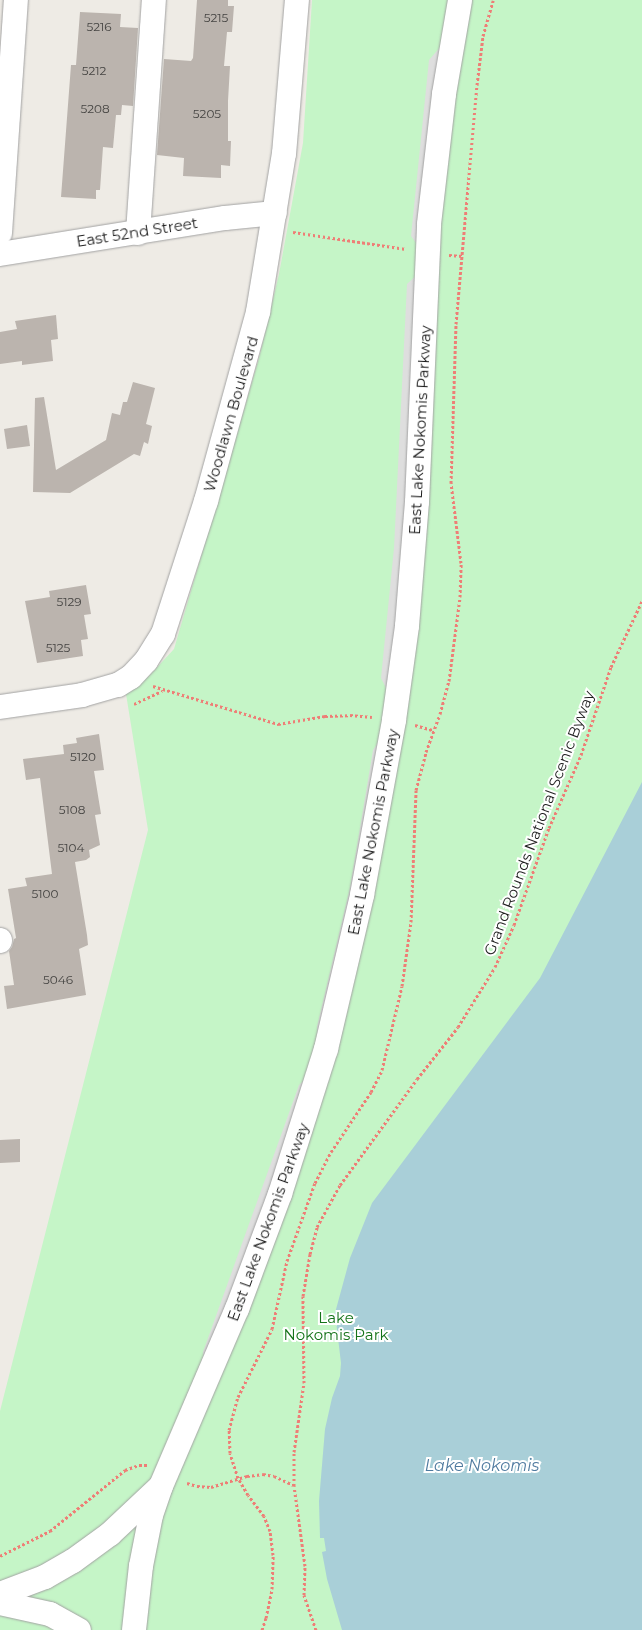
<!DOCTYPE html>
<html>
<head>
<meta charset="utf-8">
<style>
	body { margin:0 }
	#map { position:relative; width:642px; height:1630px; overflow:hidden; background:#eeebe5; font-family:Montserrat,sans-serif }
	div>[style] { position:absolute }
	.park>* { inset:0; background:#c5f5c7 }
	.parking>* { inset:0; background:#dedede }
	.water>* { inset:0; background:#a9cfd8 }
	.building>* { inset:0; background:#bbb4ae }
	.path>* { height:3px; margin-top:-1.5px; transform-origin:0; background:repeating-linear-gradient(90deg,#ee7e76 0 2.5px,transparent 0 5px) }
	.roads { filter:drop-shadow(0 0 1px #a2a2a2) drop-shadow(0 0 1px #a2a2a2) }
	.minor>* { height:24px; margin:-12px; padding:0 12px; transform-origin:12px; border-radius:12px; background:#fff }
	span { translate:-50% -50%; white-space:nowrap; text-align:center; line-height:1.15; -webkit-text-stroke:4px #fff; paint-order:stroke }
	.number-label { font-size:12px; color:#454442 }
	.number-label span { -webkit-text-stroke-width:0 }
	.street-label { font-size:15px; color:#1e1e1e }
	.park-label { font-size:15px; color:#157319 }
	.water-label { font-size:16px; color:#4f7a9f; font-style:italic }
</style>
</head>
<body>
<div id="map">
	<div class="park">
		<div style="clip-path:polygon(312px 0,642px 0,642px 1630px,0 1630px,0 1411px,148px 830px,126px 694px,149px 676px,174px 649px,259px 358px,279px 274px,303px 143px)"></div>
	</div>
	<div class="parking">
		<div style="clip-path:polygon(442px 45px,419px 247px,411px 236px,429px 60px)"></div>
		<div style="clip-path:polygon(419px 273px,408px 499px,389px 694px,381px 678px,394px 548px,407px 284px)"></div>
		<div style="clip-path:polygon(384px 734px,320px 1045px,317px 1027px,350px 888px,373px 750px)"></div>
		<div style="clip-path:polygon(310px 1075px,206px 1369px,203px 1352px,299px 1085px)"></div>
	</div>
	<div class="water">
		<div style="clip-path:polygon(642px 782px,642px 1630px,342px 1630px,327px 1579px,322px 1552px,326px 1551px,324px 1538px,320px 1538px,319px 1501px,325px 1429px,332px 1398px,340px 1376px,341px 1363px,335px 1313px,350px 1258px,372px 1203px,540px 978px)"></div>
	</div>
	<div class="building">
		<div style="clip-path:polygon(197px 0,228px 0,228px 6px,234px 6px,232px 32px,227px 32px,224px 66px,230px 66px,228px 101px,228px 141px,231px 141px,230px 166px,221px 165px,221px 178px,183px 176px,184px 158px,157px 155px,164px 59px,191px 61px,193px 58px)"></div>
		<div style="clip-path:polygon(80px 12px,121px 14px,120px 27px,138px 28px,133px 106px,122px 105px,121px 115px,116px 115px,113px 148px,103px 147px,100px 190px,96px 190px,96px 199px,61px 197px,71px 65px,76px 65px)"></div>
		<div style="clip-path:polygon(56px 315px,58px 339px,51px 340px,53px 361px,22px 365px,22px 361px,0 364px,0 332px,17px 329px,15px 321px)"></div>
		<div style="clip-path:polygon(133px 382px,155px 388px,146px 424px,152px 426px,148px 444px,144px 442px,140px 456px,134px 454px,70px 493px,33px 492px,35px 398px,44px 397px,56px 470px,106px 440px,112px 413px,120px 415px,123px 402px,127px 402px)"></div>
		<div style="clip-path:polygon(27px 425px,30px 446px,7px 449px,4px 429px)"></div>
		<div style="clip-path:polygon(86px 585px,91px 614px,84px 615px,88px 639px,81px 640px,83px 656px,37px 663px,25px 601px,50px 597px,49px 591px)"></div>
		<div style="clip-path:polygon(99px 734px,104px 770px,94px 771px,101px 814px,95px 815px,100px 845px,89px 850px,90px 857px,86px 860px,75px 862px,87px 935px,88px 945px,79px 949px,86px 995px,7px 1009px,4px 986px,14px 985px,9px 951px,12px 947px,14px 939px,16px 938px,8px 889px,27px 886px,25px 878px,52px 874px,40px 778px,26px 780px,23px 759px,64px 754px,63px 745px,77px 743px,76px 738px)"></div>
		<div style="clip-path:polygon(20px 1139px,20px 1162px,0 1163px,0 1140px)"></div>
	</div>
	<div class="path">
		<div style="left:293px;top:232px;width:114px;rotate:8.6deg"></div>
		<div style="left:449px;top:255px;width:13px;rotate:4deg"></div>
		<div style="left:153px;top:686px;width:131px;rotate:16.9deg"></div>
		<div style="left:278px;top:724px;width:48px;rotate:-9.7deg"></div>
		<div style="left:325px;top:716px;width:25px;rotate:-2deg"></div>
		<div style="left:350px;top:715px;width:22px;rotate:5deg"></div>
		<div style="left:134px;top:704px;width:31px;rotate:-25deg"></div>
		<div style="left:415px;top:725px;width:19px;rotate:16deg"></div>
		<div style="left:187px;top:1483px;width:10px;rotate:17deg"></div>
		<div style="left:197px;top:1486px;width:14px;rotate:4deg"></div>
		<div style="left:211px;top:1487px;width:38px;rotate:-17deg"></div>
		<div style="left:247px;top:1476px;width:16px;rotate:-7deg"></div>
		<div style="left:263px;top:1474px;width:11px;rotate:10deg"></div>
		<div style="left:274px;top:1476px;width:21px;rotate:25deg"></div>
		<div style="left:0;top:1556px;width:56px;rotate:-26.6deg"></div>
		<div style="left:50px;top:1531px;width:97px;rotate:-39.1deg"></div>
		<div style="left:125px;top:1470px;width:15px;rotate:-20deg"></div>
		<div style="left:139px;top:1465px;width:8px"></div>
		<div style="left:262px;top:1630px;width:13px;rotate:-72deg"></div>
		<div style="left:266px;top:1618px;width:30px;rotate:-78deg"></div>
		<div style="left:272px;top:1589px;width:34px;rotate:-88deg"></div>
		<div style="left:273px;top:1555px;width:24px;rotate:-97deg"></div>
		<div style="left:270px;top:1531px;width:16px;rotate:-112deg"></div>
		<div style="left:264px;top:1516px;width:26px;rotate:-127deg"></div>
		<div style="left:248px;top:1495px;width:20px;rotate:-120deg"></div>
		<div style="left:238px;top:1478px;width:26px;rotate:-108deg"></div>
		<div style="left:230px;top:1453px;width:23px;rotate:-92deg"></div>
		<div style="left:229px;top:1430px;width:34px;rotate:-75deg"></div>
		<div style="left:238px;top:1397px;width:76px;rotate:-63.4deg"></div>
		<div style="left:272px;top:1329px;width:70px;rotate:-77.6deg"></div>
		<div style="left:287px;top:1261px;width:83px;rotate:-70.3deg"></div>
		<div style="left:315px;top:1183px;width:35px;rotate:-63deg"></div>
		<div style="left:331px;top:1152px;width:72px;rotate:-56.3deg"></div>
		<div style="left:371px;top:1092px;width:25px;rotate:-63deg"></div>
		<div style="left:382px;top:1070px;width:86px;rotate:-76.6deg"></div>
		<div style="left:402px;top:986px;width:65px;rotate:-82deg"></div>
		<div style="left:411px;top:922px;width:132px;rotate:-87.8deg"></div>
		<div style="left:416px;top:790px;width:39px;rotate:-75deg"></div>
		<div style="left:426px;top:752px;width:40px;rotate:-69.8deg"></div>
		<div style="left:440px;top:714px;width:34px;rotate:-75deg"></div>
		<div style="left:449px;top:681px;width:85px;rotate:-82.5deg"></div>
		<div style="left:460px;top:597px;width:34px;rotate:-88deg"></div>
		<div style="left:461px;top:563px;width:81px;rotate:-97.1deg"></div>
		<div style="left:451px;top:483px;width:159px;rotate:-88.2deg"></div>
		<div style="left:456px;top:324px;width:240px;rotate:-85deg"></div>
		<div style="left:477px;top:85px;width:49px;rotate:-83deg"></div>
		<div style="left:483px;top:36px;width:37px;rotate:-74deg"></div>
		<div style="left:316px;top:1630px;width:37px;rotate:-109deg"></div>
		<div style="left:304px;top:1595px;width:29px;rotate:-88deg"></div>
		<div style="left:305px;top:1566px;width:81px;rotate:-97.8deg"></div>
		<div style="left:294px;top:1486px;width:34px;rotate:-90deg"></div>
		<div style="left:294px;top:1452px;width:70px;rotate:-81.8deg"></div>
		<div style="left:304px;top:1383px;width:87px;rotate:-90.7deg"></div>
		<div style="left:303px;top:1296px;width:43px;rotate:-80.5deg"></div>
		<div style="left:310px;top:1254px;width:28px;rotate:-75deg"></div>
		<div style="left:317px;top:1227px;width:48px;rotate:-61.3deg"></div>
		<div style="left:340px;top:1185px;width:131px;rotate:-54deg"></div>
		<div style="left:417px;top:1079px;width:66px;rotate:-51.7deg"></div>
		<div style="left:458px;top:1027px;width:70px;rotate:-58.3deg"></div>
		<div style="left:495px;top:967px;width:46px;rotate:-65.7deg"></div>
		<div style="left:514px;top:925px;width:103px;rotate:-70.2deg"></div>
		<div style="left:549px;top:828px;width:80px;rotate:-66.3deg"></div>
		<div style="left:581px;top:755px;width:93px;rotate:-71.2deg"></div>
		<div style="left:611px;top:667px;width:73px;rotate:-64.8deg"></div>
	</div>
	<div class="roads">
		<div class="minor">
			<div style="left:0;top:233px;width:234px;rotate:-86.1deg"></div>
			<div style="left:138px;top:233px;width:234px;rotate:-86.1deg"></div>
			<div style="left:0;top:254px;width:228px;rotate:-9.1deg"></div>
			<div style="left:225px;top:218px;width:50px;rotate:-5.7deg"></div>
			<div style="left:0;top:707px;width:83px;rotate:-8.3deg"></div>
			<div style="left:82px;top:695px;width:37px;rotate:-16deg"></div>
			<div style="left:118px;top:685px;width:15px;rotate:-32deg"></div>
			<div style="left:131px;top:677px;width:22px;rotate:-47deg"></div>
			<div style="left:146px;top:661px;width:32px;rotate:-58deg"></div>
			<div style="left:163px;top:634px;width:140px;rotate:-72.1deg"></div>
			<div style="left:206px;top:501px;width:196px;rotate:-74.6deg"></div>
			<div style="left:258px;top:312px;width:160px;rotate:-80.7deg"></div>
			<div style="left:284px;top:154px;width:155px;rotate:-85.2deg"></div>
			<div style="left:0;top:940px;width:1px;rotate:90deg"></div>
			<div style="left:0;top:1594px;width:48px;rotate:-20.7deg"></div>
			<div style="left:45px;top:1577px;width:32px;rotate:-30deg"></div>
			<div style="left:73px;top:1561px;width:46px;rotate:-36.1deg"></div>
			<div style="left:110px;top:1534px;width:66px;rotate:-43.2deg"></div>
			<div style="left:0;top:1603px;width:51px;rotate:12.4deg"></div>
			<div style="left:50px;top:1614px;width:33px;rotate:29deg"></div>
			<div style="left:134px;top:1630px;width:64px;rotate:-83.8deg"></div>
			<div style="left:141px;top:1566px;width:52px;rotate:-78.9deg"></div>
			<div style="left:151px;top:1515px;width:31px;rotate:-71deg"></div>
			<div style="left:161px;top:1486px;width:193px;rotate:-66.8deg"></div>
			<div style="left:237px;top:1309px;width:123px;rotate:-69.5deg"></div>
			<div style="left:280px;top:1194px;width:152px;rotate:-72.4deg"></div>
			<div style="left:326px;top:1049px;width:158px;rotate:-76.8deg"></div>
			<div style="left:362px;top:895px;width:178px;rotate:-79.6deg"></div>
			<div style="left:394px;top:720px;width:95px;rotate:-82.1deg"></div>
			<div style="left:407px;top:626px;width:124px;rotate:-85.4deg"></div>
			<div style="left:417px;top:502px;width:278px;rotate:-87.5deg"></div>
			<div style="left:429px;top:224px;width:131px;rotate:-83.4deg"></div>
			<div style="left:444px;top:94px;width:95px;rotate:-80.3deg"></div>
		</div>
	</div>
	<div class="number-label">
		<span style="left:216px;top:18px">5215</span>
		<span style="left:99px;top:27px">5216</span>
		<span style="left:94px;top:71px">5212</span>
		<span style="left:95px;top:109px">5208</span>
		<span style="left:207px;top:114px">5205</span>
		<span style="left:69px;top:602px">5129</span>
		<span style="left:58px;top:648px">5125</span>
		<span style="left:83px;top:757px">5120</span>
		<span style="left:72px;top:810px">5108</span>
		<span style="left:71px;top:848px">5104</span>
		<span style="left:45px;top:894px">5100</span>
		<span style="left:58px;top:980px">5046</span>
	</div>
	<div class="street-label">
		<span style="left:137px;top:232px;rotate:-9deg">East 52nd Street</span>
		<span style="left:231px;top:414px;rotate:-74deg">Woodlawn Boulevard</span>
		<span style="left:420px;top:430px;rotate:-87deg">East Lake Nokomis Parkway</span>
		<span style="left:539px;top:823px;rotate:-69deg">Grand Rounds National Scenic Byway</span>
		<span style="left:373px;top:832px;rotate:-79deg">East Lake Nokomis Parkway</span>
		<span style="left:268px;top:1222px;rotate:-70deg">East Lake Nokomis Parkway</span>
	</div>
	<div class="park-label">
		<span style="left:336px;top:1326px">Lake<br>Nokomis Park</span>
	</div>
	<div class="water-label">
		<span style="left:482px;top:1466px">Lake Nokomis</span>
	</div>
</div>
</body>
</html>
